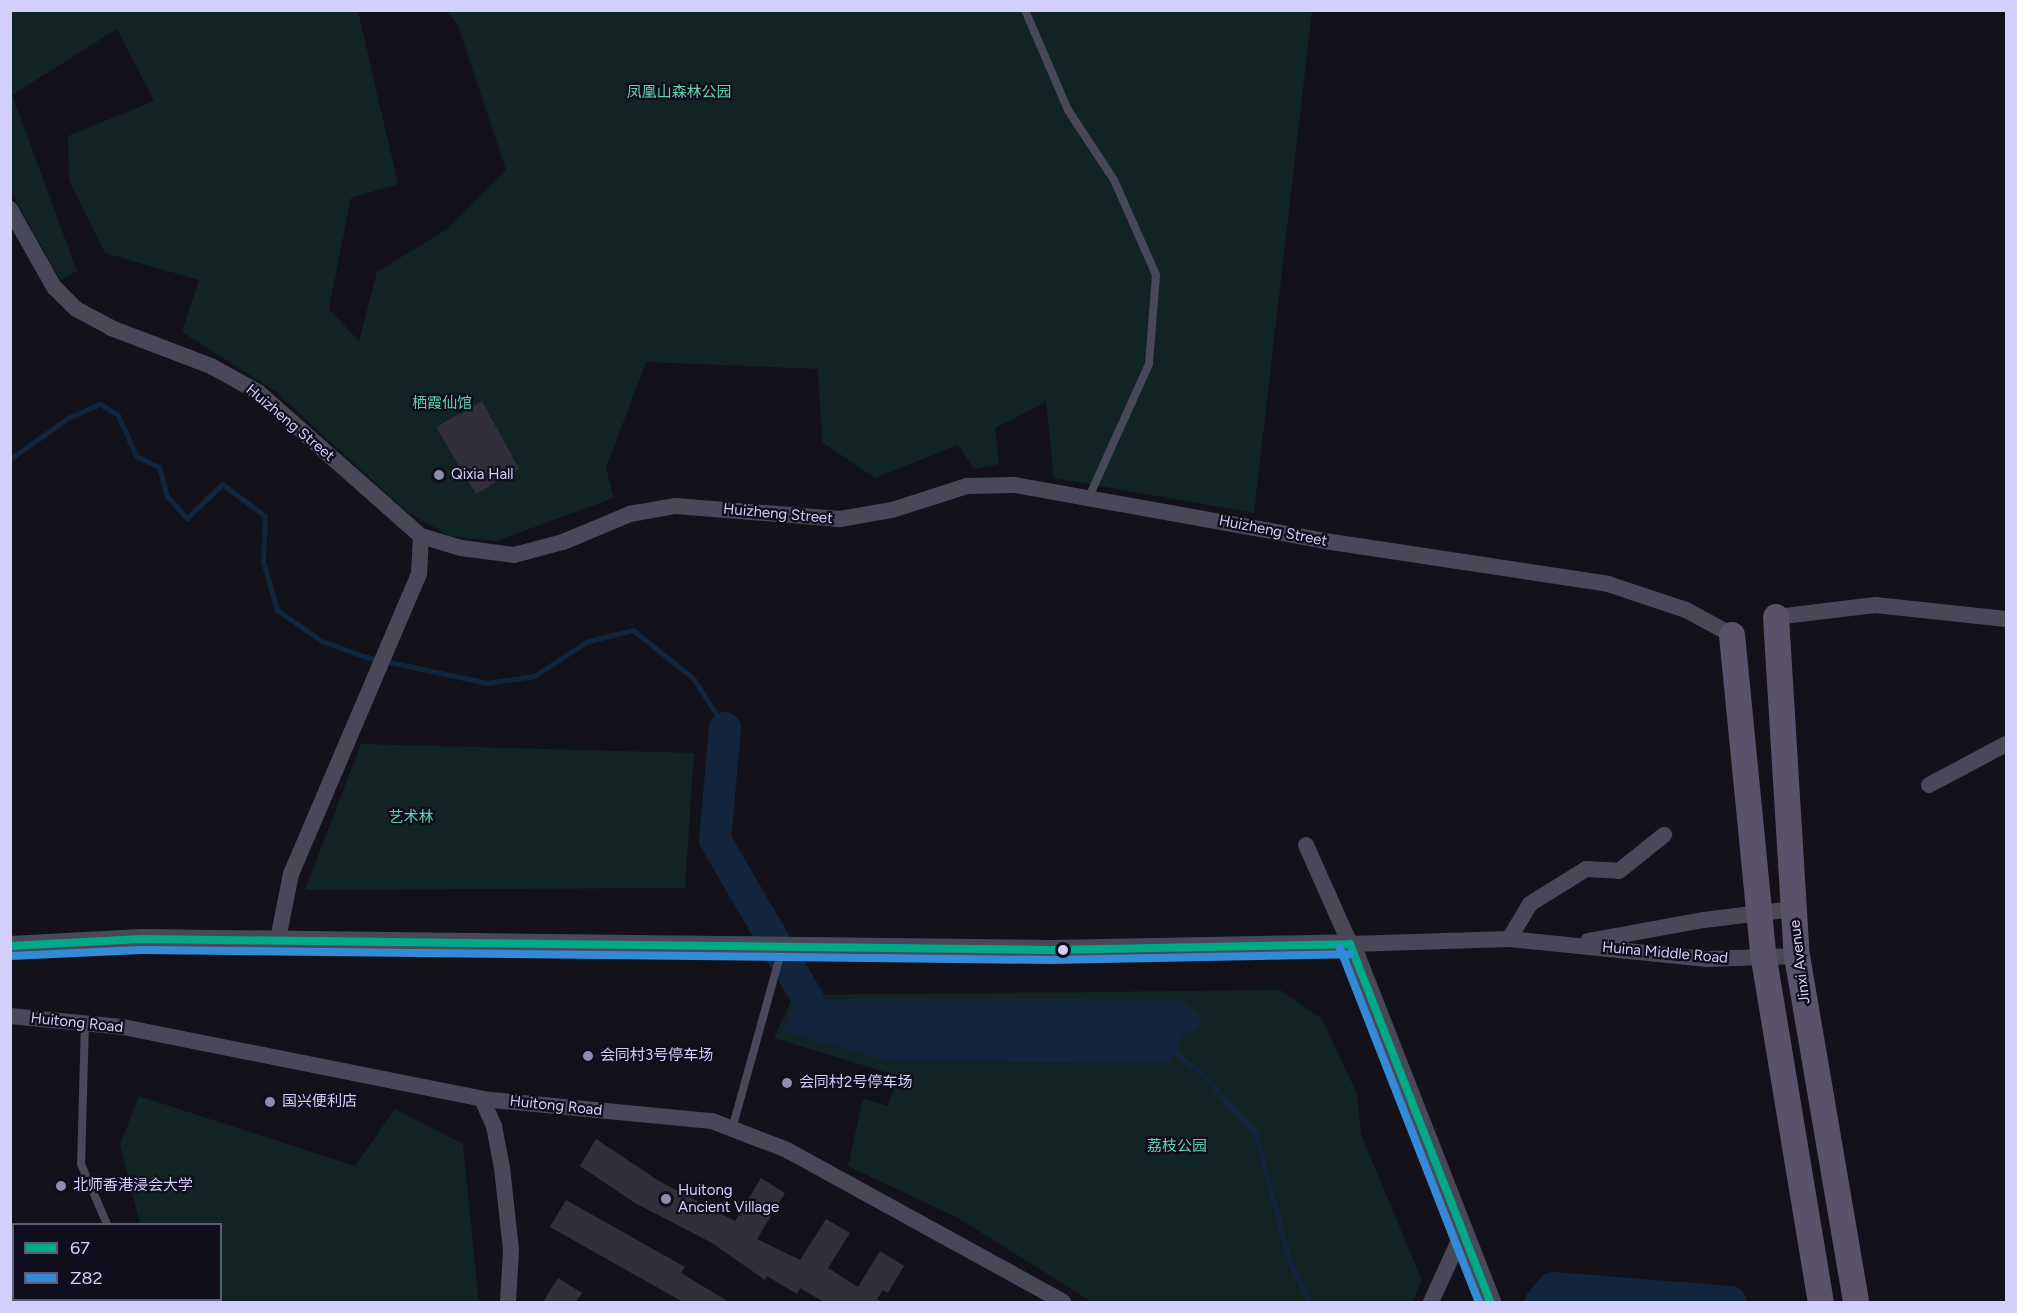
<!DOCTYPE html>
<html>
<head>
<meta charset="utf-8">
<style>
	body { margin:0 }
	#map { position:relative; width:2017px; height:1313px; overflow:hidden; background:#13121a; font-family:Figtree,"Noto Sans SC",sans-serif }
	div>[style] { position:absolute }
	.green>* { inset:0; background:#122324 }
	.water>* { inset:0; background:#12253d }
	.stream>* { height:5px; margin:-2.5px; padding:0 2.5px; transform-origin:2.5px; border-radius:2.5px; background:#12253d }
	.river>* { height:32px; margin:-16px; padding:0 16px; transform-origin:16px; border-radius:16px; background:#12253d }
	.building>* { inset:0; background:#312f3c }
	.service>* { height:8px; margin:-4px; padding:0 4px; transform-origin:4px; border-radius:4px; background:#484859 }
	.minor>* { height:16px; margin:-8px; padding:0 8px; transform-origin:8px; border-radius:8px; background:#484859 }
	.tertiary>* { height:21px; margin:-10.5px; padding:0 10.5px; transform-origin:10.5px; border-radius:10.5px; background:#484859 }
	.primary>* { height:26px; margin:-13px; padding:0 13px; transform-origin:13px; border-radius:13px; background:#5a526a }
	.bus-1>* { height:8px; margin:-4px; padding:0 4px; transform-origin:4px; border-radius:4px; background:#0a8 }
	.bus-2>* { height:8px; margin:-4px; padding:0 4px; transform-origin:4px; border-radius:4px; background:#338bd7 }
	.dots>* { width:16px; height:16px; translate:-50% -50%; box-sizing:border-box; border:3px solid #100e1d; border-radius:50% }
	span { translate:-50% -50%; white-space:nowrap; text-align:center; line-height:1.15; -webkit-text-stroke:4.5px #100e1d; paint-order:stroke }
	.park-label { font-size:15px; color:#63d2b1 }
	.street-label { font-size:15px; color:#d2cffa }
	.poi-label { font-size:15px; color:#d2cffa }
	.left { translate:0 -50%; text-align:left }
	.frame { position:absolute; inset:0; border:12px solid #d2cffa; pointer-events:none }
	.legend { position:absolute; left:12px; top:1223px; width:210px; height:78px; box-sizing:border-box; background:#100e1d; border:2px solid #5e5b75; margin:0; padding:8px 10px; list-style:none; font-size:18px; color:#d2cffa }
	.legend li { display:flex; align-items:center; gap:12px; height:30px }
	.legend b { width:30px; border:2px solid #5e5b75 }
</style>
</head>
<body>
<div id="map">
	<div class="green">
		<div style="clip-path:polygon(10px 11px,358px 11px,398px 184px,351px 198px,329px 309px,359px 341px,377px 272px,447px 229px,506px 170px,457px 23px,446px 11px,1312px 11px,1254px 513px,1054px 478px,1046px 402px,995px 428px,999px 464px,974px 469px,958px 445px,875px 478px,822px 442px,818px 369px,646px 362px,606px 468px,614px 498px,496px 541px,449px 536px,406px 511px,275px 391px,182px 332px,199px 280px,105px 253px,69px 180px,68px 136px,154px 101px,117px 29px,12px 95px,77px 271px,60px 280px,11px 191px)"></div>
		<div style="clip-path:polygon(361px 744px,694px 753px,685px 888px,305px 890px)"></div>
		<div style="clip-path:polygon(1280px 990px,1322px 1019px,1357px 1094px,1361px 1135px,1422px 1280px,1413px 1302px,1092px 1302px,958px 1218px,848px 1166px,863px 1099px,888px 1106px,898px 1076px,774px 1038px,794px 995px)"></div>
		<div style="clip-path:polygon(139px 1096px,355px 1166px,395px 1109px,463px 1144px,479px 1302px,145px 1302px,220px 1300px,220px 1224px,140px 1224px,120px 1145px)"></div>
	</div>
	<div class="water">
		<div style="clip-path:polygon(796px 999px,1180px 999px,1201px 1018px,1198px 1026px,1185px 1033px,1168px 1063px,888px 1061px,783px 1031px)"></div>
		<div style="clip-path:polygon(13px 1273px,14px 1300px,105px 1302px,11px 1302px)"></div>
	</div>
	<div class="stream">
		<div style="left:10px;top:459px;width:71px;rotate:-35.3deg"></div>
		<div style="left:68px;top:418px;width:35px;rotate:-24deg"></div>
		<div style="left:100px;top:404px;width:21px;rotate:31deg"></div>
		<div style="left:118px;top:415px;width:45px;rotate:66.3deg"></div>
		<div style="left:136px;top:456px;width:25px;rotate:26deg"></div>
		<div style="left:159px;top:467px;width:30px;rotate:75deg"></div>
		<div style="left:167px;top:496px;width:30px;rotate:48deg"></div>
		<div style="left:187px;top:518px;width:49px;rotate:-44.2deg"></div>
		<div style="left:222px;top:484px;width:54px;rotate:36.7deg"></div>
		<div style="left:265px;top:516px;width:45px;rotate:92.5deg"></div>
		<div style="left:263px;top:561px;width:51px;rotate:74.1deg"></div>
		<div style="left:277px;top:610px;width:55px;rotate:34.6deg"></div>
		<div style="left:322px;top:641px;width:47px;rotate:20deg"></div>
		<div style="left:366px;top:657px;width:124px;rotate:12.1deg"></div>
		<div style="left:487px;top:683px;width:48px;rotate:-8.5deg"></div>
		<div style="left:534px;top:676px;width:64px;rotate:-32.9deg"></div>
		<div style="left:588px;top:641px;width:46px;rotate:-13.7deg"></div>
		<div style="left:633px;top:630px;width:78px;rotate:38.8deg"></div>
		<div style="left:694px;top:679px;width:58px;rotate:57.7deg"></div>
		<div style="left:1168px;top:1047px;width:41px;rotate:38deg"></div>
		<div style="left:1200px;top:1072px;width:81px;rotate:47.5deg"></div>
		<div style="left:1255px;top:1132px;width:132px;rotate:75.1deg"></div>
		<div style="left:1289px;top:1260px;width:47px;rotate:63.4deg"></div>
	</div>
	<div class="river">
		<div style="left:725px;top:728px;width:112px;rotate:95.1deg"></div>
		<div style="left:715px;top:840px;width:206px;rotate:59.7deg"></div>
		<div style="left:819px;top:1018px;width:19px;rotate:12deg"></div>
		<div style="left:1541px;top:1302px;width:18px;rotate:-49deg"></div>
		<div style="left:1553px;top:1288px;width:178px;rotate:4.5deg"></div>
	</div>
	<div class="building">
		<div style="clip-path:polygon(482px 401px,519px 469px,476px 494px,436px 427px)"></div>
		<div style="clip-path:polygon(596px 1139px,659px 1181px,735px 1221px,761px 1178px,785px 1193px,757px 1239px,800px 1260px,826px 1219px,850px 1233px,828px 1268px,858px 1287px,880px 1251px,904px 1266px,888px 1293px,883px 1290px,877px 1299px,883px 1302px,824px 1302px,800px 1288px,797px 1294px,767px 1276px,765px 1280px,712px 1243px,635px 1203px,580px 1166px)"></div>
		<div style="clip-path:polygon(566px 1200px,685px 1267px,681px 1273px,729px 1302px,683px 1302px,550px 1227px)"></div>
		<div style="clip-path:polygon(558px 1278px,582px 1293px,576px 1302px,543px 1302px)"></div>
	</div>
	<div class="service">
		<div style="left:1025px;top:10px;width:109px;rotate:66.7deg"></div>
		<div style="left:1068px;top:110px;width:84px;rotate:56.7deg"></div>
		<div style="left:1114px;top:180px;width:104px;rotate:66.1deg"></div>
		<div style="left:1156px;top:275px;width:89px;rotate:94.5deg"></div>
		<div style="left:1149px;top:364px;width:146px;rotate:114.3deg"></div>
		<div style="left:85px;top:1023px;width:141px;rotate:91.6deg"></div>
		<div style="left:81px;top:1164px;width:65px;rotate:66.6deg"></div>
		<div style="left:734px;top:1122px;width:180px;rotate:-74.5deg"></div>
		<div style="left:115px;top:1302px;width:2px;rotate:-90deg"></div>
	</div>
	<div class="minor">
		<div style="left:10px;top:209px;width:90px;rotate:60.6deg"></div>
		<div style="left:54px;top:287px;width:31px;rotate:45deg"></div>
		<div style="left:76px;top:309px;width:40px;rotate:28deg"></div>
		<div style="left:111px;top:328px;width:107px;rotate:20.8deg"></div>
		<div style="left:211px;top:366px;width:54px;rotate:29deg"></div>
		<div style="left:258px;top:392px;width:217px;rotate:41.5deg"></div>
		<div style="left:421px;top:536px;width:42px;rotate:16.7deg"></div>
		<div style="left:461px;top:548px;width:53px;rotate:7.5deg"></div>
		<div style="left:514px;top:555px;width:51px;rotate:-14.9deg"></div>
		<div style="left:563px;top:542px;width:73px;rotate:-22.7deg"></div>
		<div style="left:630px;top:514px;width:46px;rotate:-10.1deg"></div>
		<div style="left:675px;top:506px;width:166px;rotate:4.5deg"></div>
		<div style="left:840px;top:519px;width:53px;rotate:-9.8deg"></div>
		<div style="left:892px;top:510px;width:79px;rotate:-17.7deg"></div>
		<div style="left:967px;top:486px;width:48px;rotate:-1.2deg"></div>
		<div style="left:1015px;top:485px;width:315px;rotate:10.2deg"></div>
		<div style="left:1325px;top:541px;width:286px;rotate:8.6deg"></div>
		<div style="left:1608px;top:584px;width:82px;rotate:18.4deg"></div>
		<div style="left:1686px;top:610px;width:52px;rotate:28.5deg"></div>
		<div style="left:1776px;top:617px;width:100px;rotate:-6.9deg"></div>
		<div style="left:1875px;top:605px;width:132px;rotate:6.1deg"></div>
		<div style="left:1929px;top:785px;width:87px;rotate:-28deg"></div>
		<div style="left:1306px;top:845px;width:108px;rotate:66deg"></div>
		<div style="left:1350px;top:944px;width:159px;rotate:-1.8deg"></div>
		<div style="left:1509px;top:939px;width:199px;rotate:5.8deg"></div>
		<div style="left:1707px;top:959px;width:90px;rotate:-1.9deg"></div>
		<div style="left:278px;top:939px;width:66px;rotate:-78.7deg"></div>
		<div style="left:291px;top:874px;width:326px;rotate:-66.9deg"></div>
		<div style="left:419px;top:574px;width:38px;rotate:-87deg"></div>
		<div style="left:1509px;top:939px;width:41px;rotate:-59deg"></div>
		<div style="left:1530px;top:904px;width:66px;rotate:-32deg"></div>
		<div style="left:1586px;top:869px;width:33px;rotate:3deg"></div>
		<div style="left:1619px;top:871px;width:58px;rotate:-38.7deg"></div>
		<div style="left:1588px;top:941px;width:118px;rotate:-10.3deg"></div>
		<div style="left:1704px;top:920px;width:90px;rotate:-7deg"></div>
		<div style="left:10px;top:1016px;width:114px;rotate:5.6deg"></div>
		<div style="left:123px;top:1027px;width:366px;rotate:11.3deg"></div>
		<div style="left:482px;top:1099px;width:231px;rotate:5.5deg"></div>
		<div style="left:712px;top:1121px;width:80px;rotate:21.1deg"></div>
		<div style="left:787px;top:1150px;width:315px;rotate:28.8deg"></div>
		<div style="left:482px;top:1099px;width:30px;rotate:66deg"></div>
		<div style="left:494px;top:1126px;width:43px;rotate:79.2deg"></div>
		<div style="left:502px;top:1168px;width:82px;rotate:83.7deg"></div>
		<div style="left:511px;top:1250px;width:52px;rotate:93.3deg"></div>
		<div style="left:1431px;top:1302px;width:75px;rotate:-65.5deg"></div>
	</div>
	<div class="tertiary">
		<div style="left:10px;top:946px;width:131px;rotate:-3.1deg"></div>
		<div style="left:141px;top:939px;width:909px;rotate:0.69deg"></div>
		<div style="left:1050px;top:950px;width:300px;rotate:-1.1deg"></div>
		<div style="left:1350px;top:944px;width:384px;rotate:68.6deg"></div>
	</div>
	<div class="primary">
		<div style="left:1776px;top:617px;width:340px;rotate:86.5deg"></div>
		<div style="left:1797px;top:956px;width:351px;rotate:80.3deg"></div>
		<div style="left:1732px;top:635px;width:326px;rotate:84.4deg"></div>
		<div style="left:1764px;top:959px;width:348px;rotate:80.6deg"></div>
	</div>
	<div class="bus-1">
		<div style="left:1350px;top:944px;width:384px;rotate:68.6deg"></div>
		<div style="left:10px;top:946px;width:131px;rotate:-3.1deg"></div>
		<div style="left:141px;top:939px;width:909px;rotate:0.69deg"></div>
		<div style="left:1050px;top:950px;width:300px;rotate:-1.1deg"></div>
	</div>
	<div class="bus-2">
		<div style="left:1340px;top:948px;width:380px;rotate:68.6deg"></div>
		<div style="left:11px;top:956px;width:130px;rotate:-2.6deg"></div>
		<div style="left:141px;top:950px;width:909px;rotate:0.63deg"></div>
		<div style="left:1050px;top:960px;width:300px;rotate:-1.1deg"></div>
	</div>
	<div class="dots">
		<div style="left:439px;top:475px;background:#8f8dac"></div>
		<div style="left:1063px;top:950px;background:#d2cffa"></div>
		<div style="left:588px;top:1056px;background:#8f8dac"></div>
		<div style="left:787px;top:1083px;background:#8f8dac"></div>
		<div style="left:270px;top:1102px;background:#8f8dac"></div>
		<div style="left:61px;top:1186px;background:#8f8dac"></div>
		<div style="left:666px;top:1199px;background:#8f8dac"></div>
	</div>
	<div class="park-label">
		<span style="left:679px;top:93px">凤凰山森林公园</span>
		<span style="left:442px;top:404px">栖霞仙馆</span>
		<span style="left:411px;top:818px">艺术林</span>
		<span style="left:1177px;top:1147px">荔枝公园</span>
	</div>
	<div class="street-label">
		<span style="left:290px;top:423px;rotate:40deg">Huizheng Street</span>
		<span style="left:778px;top:514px;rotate:5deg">Huizheng Street</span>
		<span style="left:1273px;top:531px;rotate:11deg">Huizheng Street</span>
		<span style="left:1665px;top:953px;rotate:5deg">Huina Middle Road</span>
		<span style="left:1800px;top:962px;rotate:-97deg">Jinxi Avenue</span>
		<span style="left:77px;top:1023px;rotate:6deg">Huitong Road</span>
		<span style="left:556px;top:1106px;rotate:6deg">Huitong Road</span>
	</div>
	<div class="poi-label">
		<span class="left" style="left:451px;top:475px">Qixia Hall</span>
		<span class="left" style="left:600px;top:1056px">会同村3号停车场</span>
		<span class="left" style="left:799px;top:1083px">会同村2号停车场</span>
		<span class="left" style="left:282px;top:1102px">国兴便利店</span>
		<span class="left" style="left:73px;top:1186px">北师香港浸会大学</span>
		<span class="left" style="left:678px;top:1199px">Huitong<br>Ancient Village</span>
	</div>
	<div class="frame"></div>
	<ul class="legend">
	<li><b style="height:8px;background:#0a8"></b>67</li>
	<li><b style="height:8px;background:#338bd7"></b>Z82</li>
	</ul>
</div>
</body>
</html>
